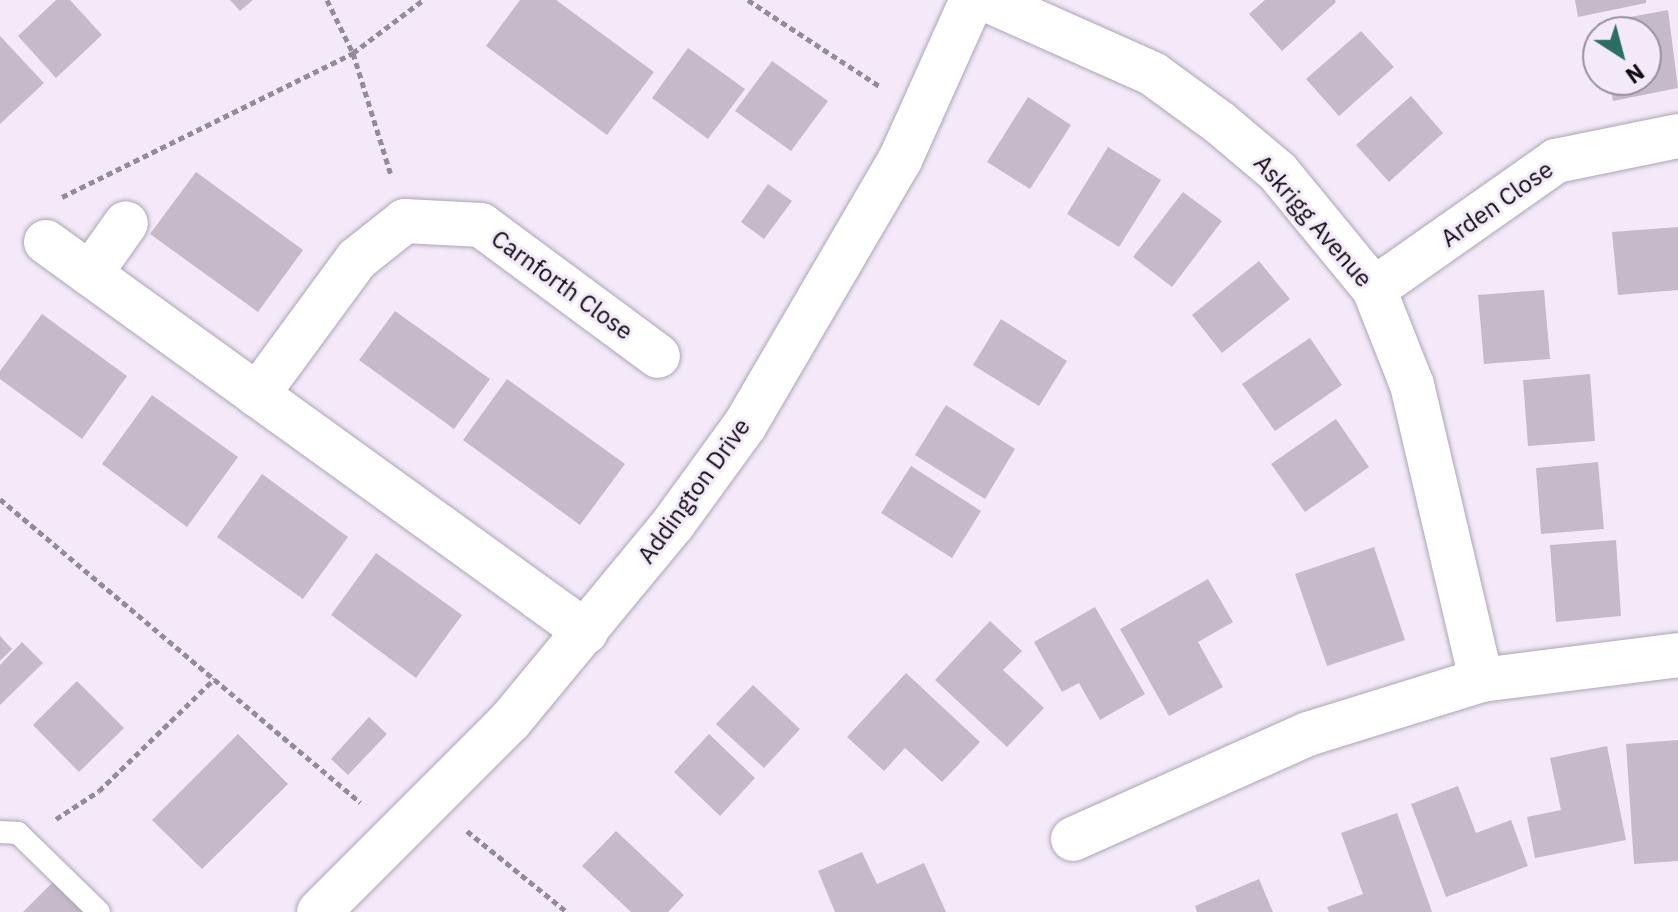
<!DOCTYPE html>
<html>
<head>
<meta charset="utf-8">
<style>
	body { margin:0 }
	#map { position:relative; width:1678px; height:912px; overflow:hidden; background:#f3e9f9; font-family:"IBM Plex Sans",sans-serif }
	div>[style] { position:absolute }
	.building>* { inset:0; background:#c4baca }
	.path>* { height:5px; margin-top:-2.5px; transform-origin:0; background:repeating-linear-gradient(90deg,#938c98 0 6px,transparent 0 10px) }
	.roads { filter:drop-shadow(0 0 2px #ada4b3) drop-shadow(0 0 2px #ada4b3) }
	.service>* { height:22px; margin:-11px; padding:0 11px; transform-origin:11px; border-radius:11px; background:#fff }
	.minor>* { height:44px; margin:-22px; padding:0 22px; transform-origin:22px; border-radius:22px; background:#fff }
	.tertiary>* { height:44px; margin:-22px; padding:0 22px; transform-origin:22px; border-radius:22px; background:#fff }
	span { translate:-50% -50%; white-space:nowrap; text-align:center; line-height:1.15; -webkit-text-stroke:6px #f3e9f9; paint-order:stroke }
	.street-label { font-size:24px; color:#0f0c11 }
	.north { position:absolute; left:1582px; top:16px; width:80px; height:80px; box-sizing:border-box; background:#f3e9f9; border:2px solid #98919c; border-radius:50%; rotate:144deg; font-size:22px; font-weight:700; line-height:32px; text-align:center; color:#0f0c11 }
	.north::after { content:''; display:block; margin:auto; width:28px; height:36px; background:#2b6f62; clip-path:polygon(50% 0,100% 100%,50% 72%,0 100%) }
</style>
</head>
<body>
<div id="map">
	<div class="building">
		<div style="clip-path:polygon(56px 0,70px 0,102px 35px,56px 78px,18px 36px)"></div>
		<div style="clip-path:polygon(230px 0,253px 0,240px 11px)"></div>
		<div style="clip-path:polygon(520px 0,556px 0,654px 72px,607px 135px,486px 46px)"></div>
		<div style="clip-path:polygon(1265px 0,1335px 0,1336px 2px,1282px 51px,1249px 14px)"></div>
		<div style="clip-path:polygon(1575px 0,1646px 0,1646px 3px,1578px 17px)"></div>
		<div style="clip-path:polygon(1668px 10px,1678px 88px,1613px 101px,1609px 80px,1646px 80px,1646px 32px,1600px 32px,1598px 23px)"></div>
		<div style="clip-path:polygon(1361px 31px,1394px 67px,1339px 116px,1306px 79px)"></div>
		<div style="clip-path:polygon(0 36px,44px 83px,0 124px)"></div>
		<div style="clip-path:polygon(688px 48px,745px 89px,708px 139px,652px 98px)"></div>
		<div style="clip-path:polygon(772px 61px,828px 101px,791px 151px,735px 111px)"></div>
		<div style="clip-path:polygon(1411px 96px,1443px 133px,1389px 182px,1356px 145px)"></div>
		<div style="clip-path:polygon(1028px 97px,1071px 125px,1030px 189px,987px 162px)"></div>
		<div style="clip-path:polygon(1108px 147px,1161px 180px,1119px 247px,1067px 214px)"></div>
		<div style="clip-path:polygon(196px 172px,303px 250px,258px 312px,150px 234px)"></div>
		<div style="clip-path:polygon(768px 184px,792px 201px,764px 239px,741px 222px)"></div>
		<div style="clip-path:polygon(1183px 192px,1222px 221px,1172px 287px,1133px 257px)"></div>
		<div style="clip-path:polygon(1678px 227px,1678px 290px,1618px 295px,1612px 232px)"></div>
		<div style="clip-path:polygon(1259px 261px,1290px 299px,1222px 353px,1192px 315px)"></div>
		<div style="clip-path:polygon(1544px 290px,1550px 359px,1484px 364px,1478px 295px)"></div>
		<div style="clip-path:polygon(395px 311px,490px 379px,454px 429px,359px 360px)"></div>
		<div style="clip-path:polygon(42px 314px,127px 376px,82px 439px,0 379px,0 371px)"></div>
		<div style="clip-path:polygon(1001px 319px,1067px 361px,1039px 406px,973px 365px)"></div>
		<div style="clip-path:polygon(1310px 338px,1342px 385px,1275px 431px,1242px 384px)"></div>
		<div style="clip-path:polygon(1590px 374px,1595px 441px,1528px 446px,1523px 380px)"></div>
		<div style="clip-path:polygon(507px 379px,625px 464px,580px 525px,463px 440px)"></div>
		<div style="clip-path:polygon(152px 395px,238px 457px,187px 527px,102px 464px)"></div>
		<div style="clip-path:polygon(946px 405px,1015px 449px,985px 499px,915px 455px)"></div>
		<div style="clip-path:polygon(1336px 419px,1369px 467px,1305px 512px,1271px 464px)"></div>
		<div style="clip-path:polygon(1598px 462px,1604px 529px,1541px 534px,1536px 468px)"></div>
		<div style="clip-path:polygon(911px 466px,981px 511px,952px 558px,881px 513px)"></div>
		<div style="clip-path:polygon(262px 474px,348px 537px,303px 599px,217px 537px)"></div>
		<div style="clip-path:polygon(1616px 540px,1621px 616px,1556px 622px,1550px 545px)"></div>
		<div style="clip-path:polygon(1374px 547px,1405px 640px,1327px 666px,1295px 574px)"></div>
		<div style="clip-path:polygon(376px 553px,462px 615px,416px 678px,331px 615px)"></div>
		<div style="clip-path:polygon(1208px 579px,1233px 622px,1198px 642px,1223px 687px,1169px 716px,1120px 629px)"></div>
		<div style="clip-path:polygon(1095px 607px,1145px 694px,1100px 720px,1079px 683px,1062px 692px,1034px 642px)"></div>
		<div style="clip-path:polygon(990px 621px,1022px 651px,1003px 670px,1044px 708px,1007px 747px,935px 680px)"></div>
		<div style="clip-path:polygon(0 636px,12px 649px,0 661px)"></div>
		<div style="clip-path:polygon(22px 642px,43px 663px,0 705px,0 665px)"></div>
		<div style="clip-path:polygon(906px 673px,980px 742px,942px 782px,905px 748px,884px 771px,847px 737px)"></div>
		<div style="clip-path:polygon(77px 681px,124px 728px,79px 772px,33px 725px)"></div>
		<div style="clip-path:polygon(753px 685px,800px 729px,764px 768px,716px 724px)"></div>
		<div style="clip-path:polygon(369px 717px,387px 734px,348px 775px,331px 759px)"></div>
		<div style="clip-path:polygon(238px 734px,288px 784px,202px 869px,152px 820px)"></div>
		<div style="clip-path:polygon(709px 734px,755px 778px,720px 816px,674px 772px)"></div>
		<div style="clip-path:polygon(1678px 740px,1678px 861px,1634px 864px,1626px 744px)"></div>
		<div style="clip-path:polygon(1607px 746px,1626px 840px,1535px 858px,1527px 817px,1561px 810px,1550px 758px)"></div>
		<div style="clip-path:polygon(1458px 786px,1476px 833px,1511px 820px,1528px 866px,1446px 897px,1411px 804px)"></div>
		<div style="clip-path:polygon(1397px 813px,1432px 912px,1329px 912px,1327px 907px,1363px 894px,1341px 833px)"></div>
		<div style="clip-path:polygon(616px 831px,684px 895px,668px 912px,631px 912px,582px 866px)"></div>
		<div style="clip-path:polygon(862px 852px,877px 884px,924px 863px,946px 912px,835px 912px,818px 871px)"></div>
		<div style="clip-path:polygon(56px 879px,89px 912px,23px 912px)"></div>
		<div style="clip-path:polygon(1259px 879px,1273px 912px,1197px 912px,1195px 906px)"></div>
	</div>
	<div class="path">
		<div style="left:327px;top:0;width:59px;rotate:63.9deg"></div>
		<div style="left:353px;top:53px;width:128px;rotate:72.7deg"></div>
		<div style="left:748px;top:0;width:159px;rotate:33.2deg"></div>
		<div style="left:62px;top:197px;width:325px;rotate:-26.3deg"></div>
		<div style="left:353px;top:53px;width:88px;rotate:-37.1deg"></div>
		<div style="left:0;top:499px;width:471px;rotate:40.1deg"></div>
		<div style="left:56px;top:819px;width:51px;rotate:-33.1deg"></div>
		<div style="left:99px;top:791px;width:161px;rotate:-44.2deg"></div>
		<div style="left:467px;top:831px;width:129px;rotate:39deg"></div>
	</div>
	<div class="roads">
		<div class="service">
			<div style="left:0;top:832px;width:18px;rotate:3deg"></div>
			<div style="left:18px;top:833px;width:113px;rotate:44.3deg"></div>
		</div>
		<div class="minor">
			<div style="left:987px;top:0;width:182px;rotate:24deg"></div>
			<div style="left:1153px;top:74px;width:83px;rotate:36.2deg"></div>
			<div style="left:1220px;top:123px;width:76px;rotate:40.2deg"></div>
			<div style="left:1278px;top:172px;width:151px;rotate:50.6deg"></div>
			<div style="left:1374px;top:289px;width:103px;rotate:68.4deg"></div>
			<div style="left:1412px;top:385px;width:303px;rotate:76.8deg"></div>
			<div style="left:46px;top:242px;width:666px;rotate:35.84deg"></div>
			<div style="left:90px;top:274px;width:62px;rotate:-54.8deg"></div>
			<div style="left:1374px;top:289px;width:223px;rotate:-35.1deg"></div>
			<div style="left:1556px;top:161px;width:125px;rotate:-11.6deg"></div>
			<div style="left:257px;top:395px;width:169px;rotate:-53.7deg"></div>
			<div style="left:357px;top:259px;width:61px;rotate:-38.4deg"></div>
			<div style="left:405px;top:221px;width:76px;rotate:3deg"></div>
			<div style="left:481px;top:225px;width:220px;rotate:36.5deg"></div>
			<div style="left:1073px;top:839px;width:257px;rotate:-24.1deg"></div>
			<div style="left:1308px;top:734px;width:181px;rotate:-17.3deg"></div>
			<div style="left:1481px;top:680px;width:199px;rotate:-7.2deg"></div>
		</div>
		<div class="tertiary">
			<div style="left:319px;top:912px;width:270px;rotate:-45deg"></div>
			<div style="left:510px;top:721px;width:256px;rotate:-50.4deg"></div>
			<div style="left:673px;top:524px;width:122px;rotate:-54deg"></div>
			<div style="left:745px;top:425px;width:307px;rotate:-59.7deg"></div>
			<div style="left:900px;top:160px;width:175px;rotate:-65.8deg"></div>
		</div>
	</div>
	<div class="street-label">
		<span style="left:1497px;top:204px;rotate:-35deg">Arden Close</span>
		<span style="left:1313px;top:221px;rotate:49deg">Askrigg Avenue</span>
		<span style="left:562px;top:285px;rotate:36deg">Carnforth Close</span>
		<span style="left:694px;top:491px;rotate:-54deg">Addington Drive</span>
	</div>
	<div class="north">N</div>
</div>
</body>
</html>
